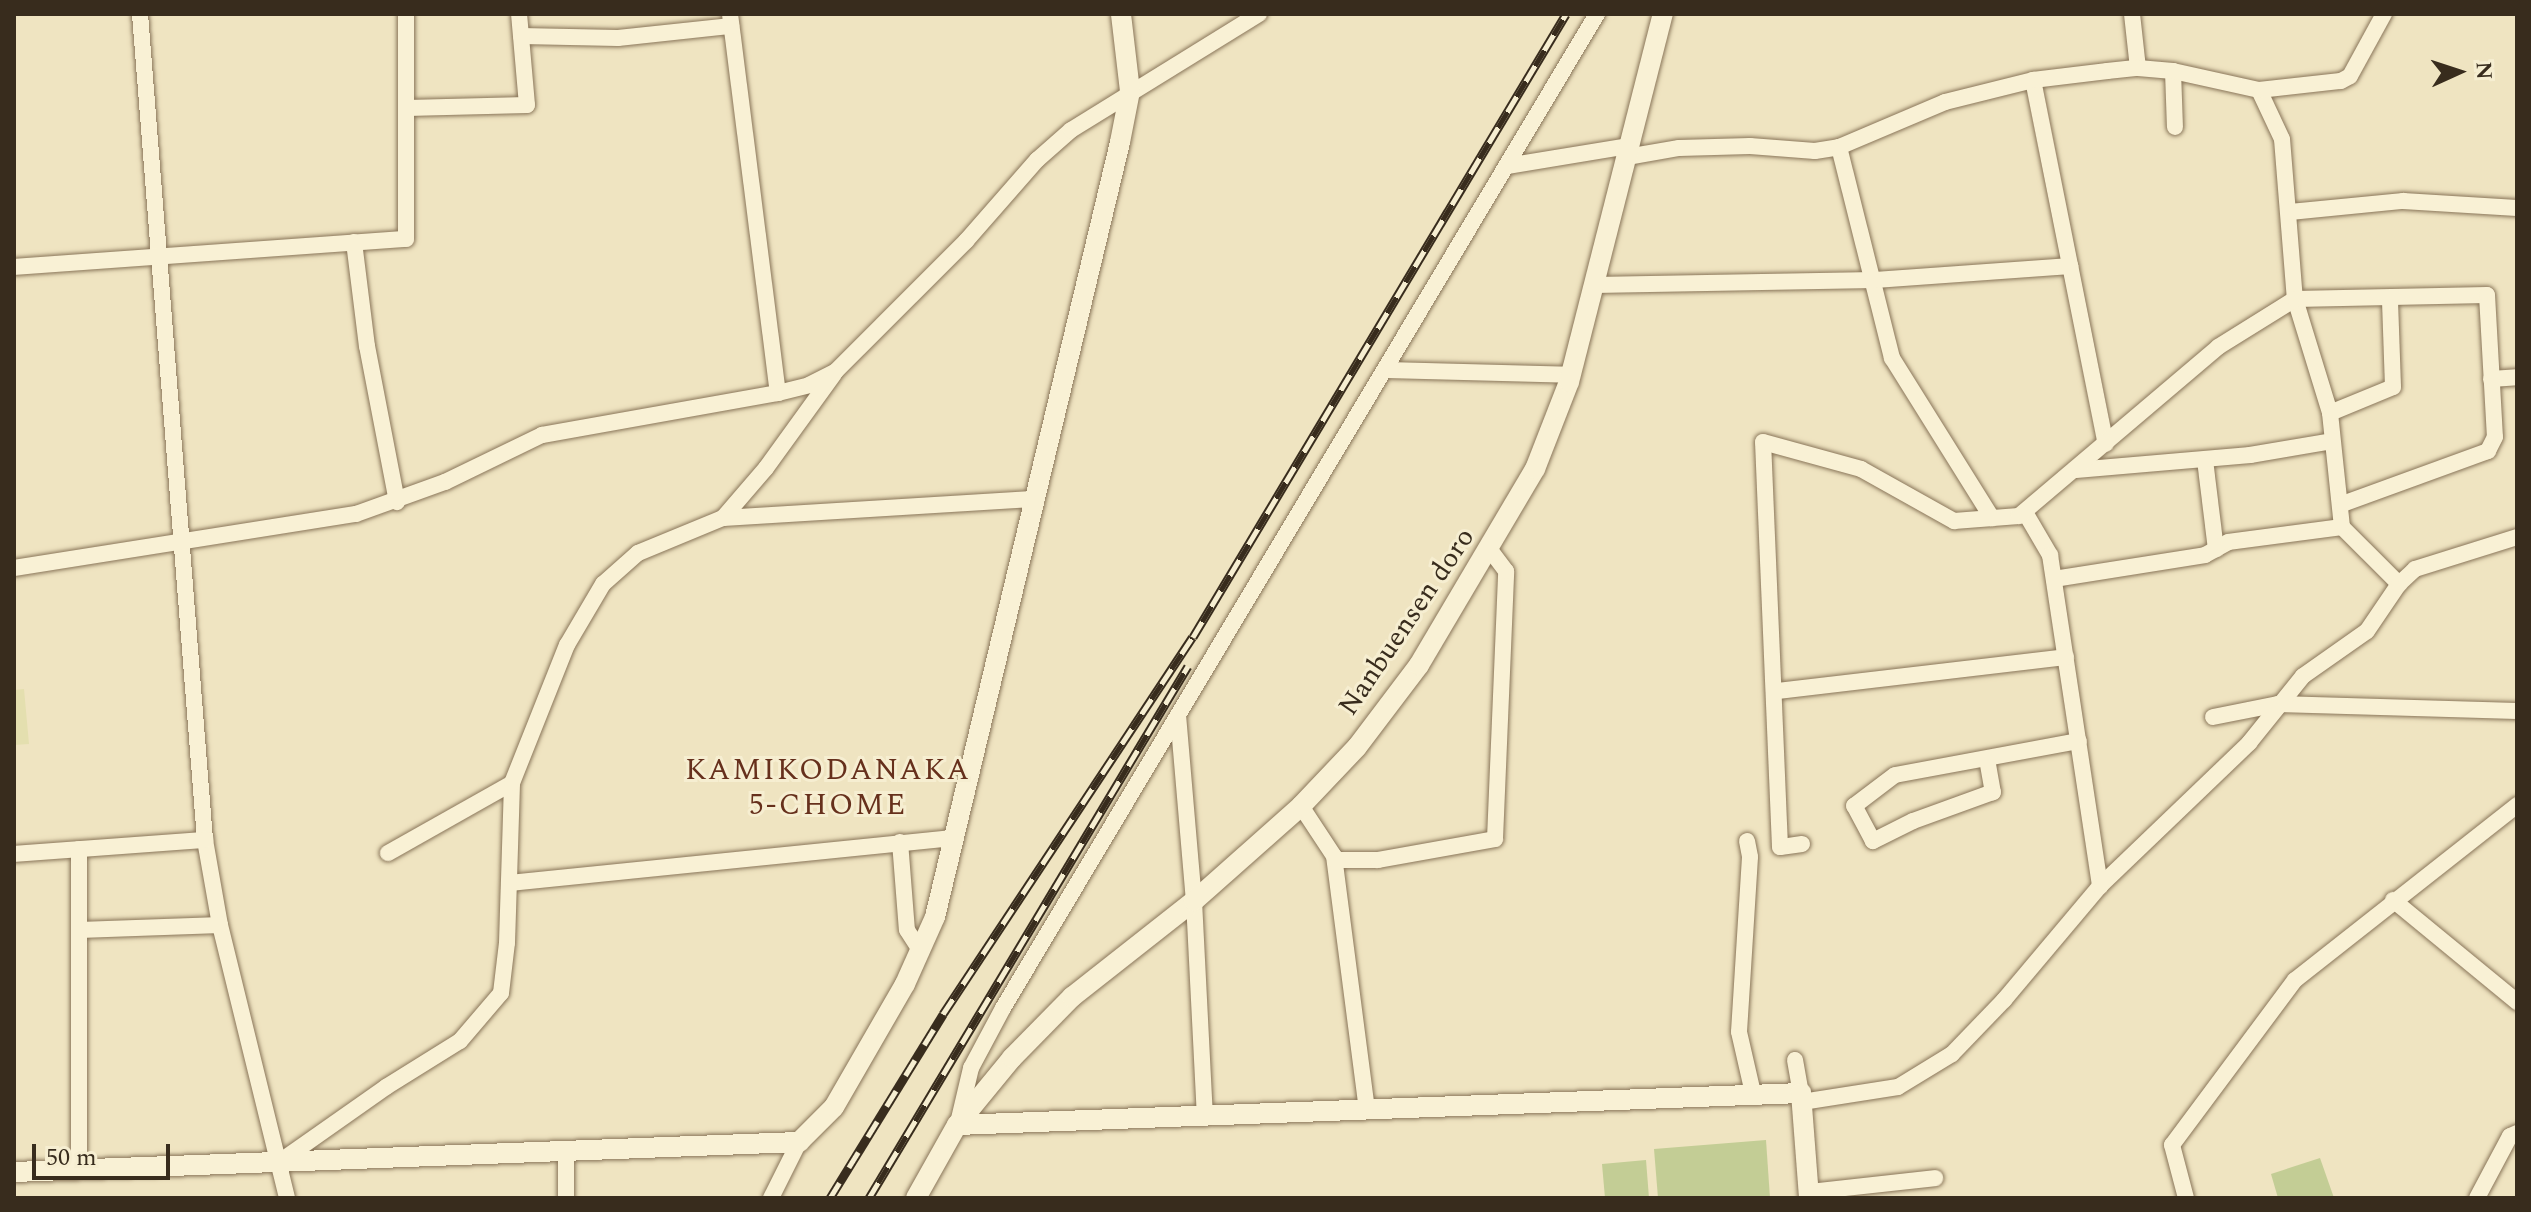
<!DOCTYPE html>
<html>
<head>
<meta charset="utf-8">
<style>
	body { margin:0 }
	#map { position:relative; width:2531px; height:1212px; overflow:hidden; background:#efe4c1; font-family:Spectral,serif }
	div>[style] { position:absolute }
	.farmland>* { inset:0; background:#e4dfaf }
	.green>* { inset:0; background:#c3cd95 }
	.roads { filter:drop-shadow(0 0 2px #897559) drop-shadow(0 0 2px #897559) }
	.minor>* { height:16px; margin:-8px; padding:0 8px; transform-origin:8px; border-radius:8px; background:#f9f1d5 }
	.tertiary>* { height:20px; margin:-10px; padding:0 10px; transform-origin:10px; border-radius:10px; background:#f9f1d5 }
	.rail>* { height:9px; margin-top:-4.5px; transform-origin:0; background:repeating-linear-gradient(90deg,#f6eed1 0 18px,#382c1d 0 36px); box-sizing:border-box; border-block:2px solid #382c1d }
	span { translate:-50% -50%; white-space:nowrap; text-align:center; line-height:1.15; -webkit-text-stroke:6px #f6eed1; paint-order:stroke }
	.street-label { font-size:28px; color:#382c1d }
	.neighbourhood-label { font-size:30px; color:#66301c; letter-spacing:2px }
	.frame { position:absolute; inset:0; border:16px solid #382c1d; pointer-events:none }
	.north { position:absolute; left:2419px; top:32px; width:80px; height:80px; -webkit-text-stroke:6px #f6eed1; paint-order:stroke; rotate:87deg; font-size:22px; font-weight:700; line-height:32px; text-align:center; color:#382c1d }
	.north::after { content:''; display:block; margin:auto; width:28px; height:36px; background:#382c1d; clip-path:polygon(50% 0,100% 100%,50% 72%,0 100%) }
	.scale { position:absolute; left:32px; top:1144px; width:138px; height:36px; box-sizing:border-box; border:4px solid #382c1d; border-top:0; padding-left:10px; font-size:24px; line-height:28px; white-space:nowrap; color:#382c1d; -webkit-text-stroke:6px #f6eed1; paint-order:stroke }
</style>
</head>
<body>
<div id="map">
	<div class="farmland">
		<div style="clip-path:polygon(24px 689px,29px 744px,14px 745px,14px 690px)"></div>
	</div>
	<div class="green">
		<div style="clip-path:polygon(1766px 1140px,1770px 1198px,1658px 1198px,1654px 1149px)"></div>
		<div style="clip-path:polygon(2320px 1158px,2334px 1198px,2278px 1198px,2271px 1174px)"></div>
		<div style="clip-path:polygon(1646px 1160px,1649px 1198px,1605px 1198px,1602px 1164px)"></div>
	</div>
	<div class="roads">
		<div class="minor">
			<div style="left:140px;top:14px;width:829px;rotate:85.5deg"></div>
			<div style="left:205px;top:840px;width:86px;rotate:80deg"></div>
			<div style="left:220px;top:925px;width:281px;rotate:76.2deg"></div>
			<div style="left:730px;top:14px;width:382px;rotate:82.8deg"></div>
			<div style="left:2132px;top:14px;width:54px;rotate:83.7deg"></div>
			<div style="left:521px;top:36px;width:97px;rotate:1.2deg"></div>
			<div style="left:618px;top:38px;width:114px;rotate:-6.1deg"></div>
			<div style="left:2173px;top:71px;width:56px;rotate:88deg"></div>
			<div style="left:2033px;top:80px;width:371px;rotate:78.7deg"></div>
			<div style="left:2259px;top:90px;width:54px;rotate:64.9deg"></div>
			<div style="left:2282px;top:139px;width:161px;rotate:85.4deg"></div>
			<div style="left:2295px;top:299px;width:119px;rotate:72.9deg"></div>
			<div style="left:2330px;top:413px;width:115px;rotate:84deg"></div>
			<div style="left:2342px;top:527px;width:81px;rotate:45deg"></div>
			<div style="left:407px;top:108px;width:120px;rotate:-1.4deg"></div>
			<div style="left:527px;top:105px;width:91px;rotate:-95deg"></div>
			<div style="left:1839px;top:147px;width:218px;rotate:75.9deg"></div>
			<div style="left:1892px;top:358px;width:189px;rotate:58deg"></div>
			<div style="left:1627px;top:157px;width:53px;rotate:-9.8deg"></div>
			<div style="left:1679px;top:148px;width:71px;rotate:-1.6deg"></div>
			<div style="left:1750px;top:146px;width:65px;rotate:4.4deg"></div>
			<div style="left:1815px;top:151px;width:24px;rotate:-9deg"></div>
			<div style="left:1839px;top:147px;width:115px;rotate:-23deg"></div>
			<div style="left:1945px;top:102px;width:91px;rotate:-14deg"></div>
			<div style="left:2033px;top:80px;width:75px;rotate:-6.9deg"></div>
			<div style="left:2107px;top:71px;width:31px;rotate:-6deg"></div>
			<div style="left:2138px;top:68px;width:35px;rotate:5deg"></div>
			<div style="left:2173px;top:71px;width:88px;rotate:12.5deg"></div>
			<div style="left:2259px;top:90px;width:82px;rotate:-6.3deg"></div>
			<div style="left:2341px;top:81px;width:10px;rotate:-29deg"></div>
			<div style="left:2350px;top:76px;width:71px;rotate:-61.3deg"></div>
			<div style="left:1507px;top:166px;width:124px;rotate:-9.3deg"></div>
			<div style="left:2290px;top:212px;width:114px;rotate:-5.6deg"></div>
			<div style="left:2403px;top:201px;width:114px;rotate:3.5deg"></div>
			<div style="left:354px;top:242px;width:105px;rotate:82.9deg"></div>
			<div style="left:367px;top:346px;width:159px;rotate:79.1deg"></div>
			<div style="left:14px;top:267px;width:393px;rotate:-4.1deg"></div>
			<div style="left:406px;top:239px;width:225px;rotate:-90deg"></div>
			<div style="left:1594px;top:285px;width:281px;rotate:-1deg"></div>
			<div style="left:1875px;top:280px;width:196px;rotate:-4.1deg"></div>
			<div style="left:1385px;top:370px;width:186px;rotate:1.5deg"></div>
			<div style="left:2491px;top:379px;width:26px;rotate:-4deg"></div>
			<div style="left:2330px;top:413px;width:68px;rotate:-22.4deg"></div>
			<div style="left:2393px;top:387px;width:88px;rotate:-92deg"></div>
			<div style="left:2205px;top:460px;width:90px;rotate:83deg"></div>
			<div style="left:2076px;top:470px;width:175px;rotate:-4.9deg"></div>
			<div style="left:2250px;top:455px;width:83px;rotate:-9.7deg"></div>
			<div style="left:2026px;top:514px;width:48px;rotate:59.7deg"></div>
			<div style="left:2050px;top:555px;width:335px;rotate:81.4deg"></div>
			<div style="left:723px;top:518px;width:314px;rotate:-3.5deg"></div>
			<div style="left:14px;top:568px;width:346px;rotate:-9deg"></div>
			<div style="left:356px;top:514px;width:95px;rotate:-19.8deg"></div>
			<div style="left:445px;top:482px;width:108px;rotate:-25.9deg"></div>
			<div style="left:542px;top:435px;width:240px;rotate:-10.1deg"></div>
			<div style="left:778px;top:393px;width:32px;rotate:-14deg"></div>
			<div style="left:809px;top:385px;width:30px;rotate:-27deg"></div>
			<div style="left:836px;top:371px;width:184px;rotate:-45deg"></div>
			<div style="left:966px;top:241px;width:108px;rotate:-48.8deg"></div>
			<div style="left:1037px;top:160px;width:45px;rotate:-41.4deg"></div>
			<div style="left:1071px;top:130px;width:221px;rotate:-31.7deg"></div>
			<div style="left:2054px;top:579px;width:153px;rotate:-9deg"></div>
			<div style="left:2205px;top:555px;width:26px;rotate:-29deg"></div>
			<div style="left:2228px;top:542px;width:115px;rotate:-7.5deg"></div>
			<div style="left:1777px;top:691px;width:291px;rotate:-6.7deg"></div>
			<div style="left:1178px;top:715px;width:187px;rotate:85.1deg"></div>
			<div style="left:1194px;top:901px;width:215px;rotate:87.1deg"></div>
			<div style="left:2213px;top:717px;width:66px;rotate:-11.3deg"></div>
			<div style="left:2278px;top:704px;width:239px;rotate:1.7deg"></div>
			<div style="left:1987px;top:759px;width:34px;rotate:80deg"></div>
			<div style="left:1993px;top:792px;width:85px;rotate:160.1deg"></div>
			<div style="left:1913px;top:821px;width:45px;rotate:153.4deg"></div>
			<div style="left:1873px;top:841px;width:40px;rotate:-118deg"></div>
			<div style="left:1854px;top:806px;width:51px;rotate:-37.1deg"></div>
			<div style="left:1895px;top:775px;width:187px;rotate:-10.5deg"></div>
			<div style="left:1301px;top:806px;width:60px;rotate:56.6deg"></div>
			<div style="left:1334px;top:856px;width:255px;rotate:82.6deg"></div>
			<div style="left:1747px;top:841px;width:16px;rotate:79deg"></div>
			<div style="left:1750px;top:857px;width:175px;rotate:93.6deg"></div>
			<div style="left:1739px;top:1032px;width:63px;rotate:77.1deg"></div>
			<div style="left:900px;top:842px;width:88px;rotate:85.5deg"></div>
			<div style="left:907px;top:930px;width:24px;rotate:57deg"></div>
			<div style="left:1802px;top:844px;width:22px;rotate:172deg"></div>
			<div style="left:1780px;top:847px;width:405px;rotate:-92.4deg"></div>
			<div style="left:1763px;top:442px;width:102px;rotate:15.4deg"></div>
			<div style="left:1861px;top:469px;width:107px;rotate:29.2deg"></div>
			<div style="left:1954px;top:521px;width:65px;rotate:-4.4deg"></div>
			<div style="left:2019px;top:516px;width:261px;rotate:-40.3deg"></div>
			<div style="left:2218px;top:347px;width:91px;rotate:-31.9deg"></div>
			<div style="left:2295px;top:299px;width:192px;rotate:-1.2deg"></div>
			<div style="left:2487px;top:295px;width:142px;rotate:86.8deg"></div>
			<div style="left:2495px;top:437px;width:16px;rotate:117deg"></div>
			<div style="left:2488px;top:451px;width:155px;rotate:160deg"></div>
			<div style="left:388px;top:853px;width:142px;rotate:-29.4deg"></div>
			<div style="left:14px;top:854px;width:192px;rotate:-4.2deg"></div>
			<div style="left:1335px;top:860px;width:43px"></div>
			<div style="left:1378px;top:860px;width:119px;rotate:-10.2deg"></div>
			<div style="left:1495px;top:839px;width:268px;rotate:-87.6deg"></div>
			<div style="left:1506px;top:571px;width:26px;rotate:-127deg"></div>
			<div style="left:510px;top:883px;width:447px;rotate:-5.8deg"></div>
			<div style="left:2393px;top:900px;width:161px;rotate:39.4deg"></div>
			<div style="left:80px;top:930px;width:140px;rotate:-2deg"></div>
			<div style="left:1795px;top:1060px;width:34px;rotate:80deg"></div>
			<div style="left:1802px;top:1102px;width:97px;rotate:-8.9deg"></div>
			<div style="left:1898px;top:1087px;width:63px;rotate:-31.4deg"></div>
			<div style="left:1952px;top:1054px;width:75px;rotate:-46.1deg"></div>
			<div style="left:2004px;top:1000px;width:149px;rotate:-49.9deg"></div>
			<div style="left:2100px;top:886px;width:207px;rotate:-43.8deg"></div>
			<div style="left:2249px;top:743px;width:86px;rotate:-51.1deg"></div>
			<div style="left:2303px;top:676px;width:78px;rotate:-35.1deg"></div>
			<div style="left:2367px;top:631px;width:57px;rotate:-55.8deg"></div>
			<div style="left:2399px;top:584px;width:22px;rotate:-43deg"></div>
			<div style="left:2415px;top:569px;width:107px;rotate:-17.4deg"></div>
			<div style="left:958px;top:1123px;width:57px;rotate:-76.7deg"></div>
			<div style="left:971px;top:1068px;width:68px;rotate:-61.9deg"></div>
			<div style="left:1003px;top:1008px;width:1158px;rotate:-59.14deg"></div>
			<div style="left:278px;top:1163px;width:132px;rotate:-35.1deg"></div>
			<div style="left:386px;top:1087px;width:87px;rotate:-31.9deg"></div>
			<div style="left:460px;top:1041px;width:63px;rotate:-49.5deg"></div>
			<div style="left:501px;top:993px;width:50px;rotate:-83.2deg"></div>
			<div style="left:507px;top:943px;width:160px;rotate:-88.2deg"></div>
			<div style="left:512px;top:783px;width:149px;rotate:-68.3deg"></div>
			<div style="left:567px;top:645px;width:71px;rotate:-59.5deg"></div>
			<div style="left:603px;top:584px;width:47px;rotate:-41.5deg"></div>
			<div style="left:638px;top:553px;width:92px;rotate:-22.4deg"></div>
			<div style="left:723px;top:518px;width:66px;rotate:-49.3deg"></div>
			<div style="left:766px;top:468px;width:116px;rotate:-54.1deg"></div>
			<div style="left:79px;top:1171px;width:322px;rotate:-90deg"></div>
			<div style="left:1809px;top:1192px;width:127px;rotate:-6.3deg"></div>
			<div style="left:566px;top:1198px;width:46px;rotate:-90deg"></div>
			<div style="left:771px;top:1198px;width:63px;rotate:-63.4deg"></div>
			<div style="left:2186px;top:1198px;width:55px;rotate:-104.8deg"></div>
			<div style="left:2172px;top:1145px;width:206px;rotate:-53.3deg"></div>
			<div style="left:2295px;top:980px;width:283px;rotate:-38.2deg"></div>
			<div style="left:2477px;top:1198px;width:70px;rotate:-62deg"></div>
			<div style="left:2510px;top:1136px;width:8px;rotate:-23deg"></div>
		</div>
		<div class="tertiary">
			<div style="left:957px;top:1125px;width:845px;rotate:-2.17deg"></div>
			<div style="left:1801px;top:1093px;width:105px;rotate:85.6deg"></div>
			<div style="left:14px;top:1172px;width:786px;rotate:-2.19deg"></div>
			<div style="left:799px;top:1142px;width:49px;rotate:-45deg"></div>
			<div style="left:834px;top:1107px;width:142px;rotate:-60deg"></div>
			<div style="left:905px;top:984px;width:73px;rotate:-65.9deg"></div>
			<div style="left:935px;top:917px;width:797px;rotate:-76.57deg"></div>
			<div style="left:1120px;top:142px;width:52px;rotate:-78.9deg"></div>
			<div style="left:1130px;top:91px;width:78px;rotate:-96.7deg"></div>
			<div style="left:916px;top:1198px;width:84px;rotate:-60.7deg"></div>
			<div style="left:957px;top:1125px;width:87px;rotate:-50.6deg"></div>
			<div style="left:1012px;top:1058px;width:86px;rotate:-45.5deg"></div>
			<div style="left:1072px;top:997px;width:155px;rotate:-38.2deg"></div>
			<div style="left:1194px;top:901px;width:143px;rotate:-41.6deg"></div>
			<div style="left:1301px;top:806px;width:81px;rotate:-46.5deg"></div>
			<div style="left:1357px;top:747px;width:103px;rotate:-52.9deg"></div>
			<div style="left:1419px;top:665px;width:228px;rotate:-59.4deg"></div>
			<div style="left:1535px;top:469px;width:93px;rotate:-68.7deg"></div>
			<div style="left:1569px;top:382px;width:380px;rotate:-75.7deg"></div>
		</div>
	</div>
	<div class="rail">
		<div style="left:830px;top:1198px;width:216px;rotate:-58.4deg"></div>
		<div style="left:943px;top:1014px;width:452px;rotate:-56.5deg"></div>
		<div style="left:1193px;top:637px;width:726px;rotate:-59.09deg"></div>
		<div style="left:869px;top:1198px;width:620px;rotate:-59.05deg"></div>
	</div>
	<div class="street-label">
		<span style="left:1407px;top:622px;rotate:-56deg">Nanbuensen doro</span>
	</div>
	<div class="neighbourhood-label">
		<span style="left:828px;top:787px">KAMIKODANAKA<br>5-CHOME</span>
	</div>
	<div class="frame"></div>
	<div class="north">N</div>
	<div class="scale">50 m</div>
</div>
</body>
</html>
